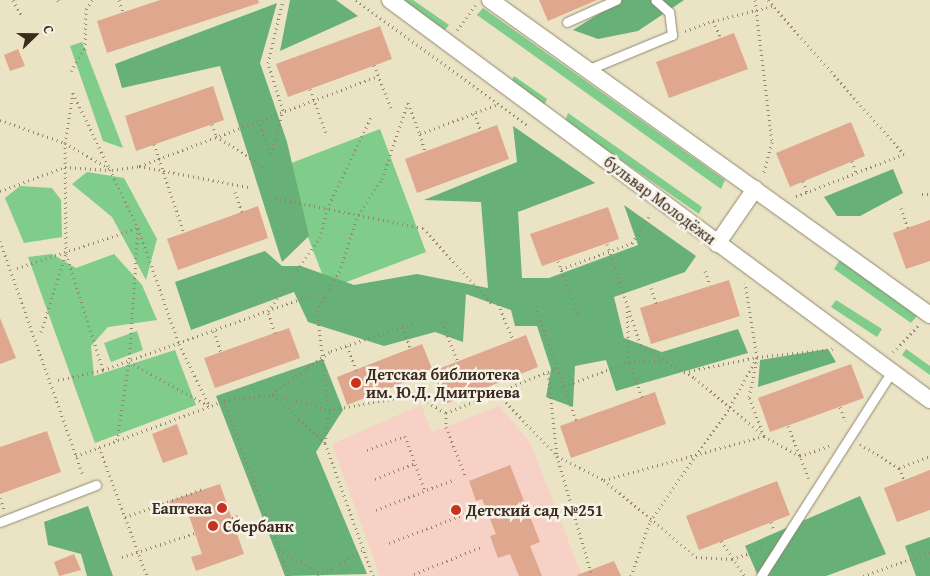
<!DOCTYPE html>
<html>
<head>
<meta charset="utf-8">
<style>
	body { margin:0 }
	#map { position:relative; width:930px; height:576px; overflow:hidden; background:#eae3c4; font-family:"Gentium Book Plus",serif }
	div>[style] { position:absolute }
	.built>* { inset:0; background:#f7d1c6 }
	.green>* { inset:0; background:#7fcc8b }
	.forest>* { inset:0; background:#67b077 }
	.building>* { inset:0; background:#dfa78e }
	.path>* { height:3px; margin-top:-1.5px; transform-origin:0; background:repeating-linear-gradient(90deg,#928671 0 1px,transparent 0 5px) }
	.roads { filter:drop-shadow(0 0 1px #928671) drop-shadow(0 0 1px #928671) }
	.service>* { height:9px; margin:-4.5px; padding:0 4.5px; transform-origin:4.5px; border-radius:4.5px; background:#fff }
	.minor>* { height:16px; margin:-8px; padding:0 8px; transform-origin:8px; border-radius:8px; background:#fff }
	.dots>* { width:14px; height:14px; translate:-50% -50%; box-sizing:border-box; border:2px solid #f7f3e8; border-radius:50% }
	span { translate:-50% -50%; white-space:nowrap; text-align:center; line-height:1.15; -webkit-text-stroke:5px #f7f3e8; paint-order:stroke }
	.street-label { font-size:16px; color:#3b2a1e }
	.poi-label { font-size:16px; color:#3b2a1e; font-weight:700 }
	.left { translate:0 -50%; text-align:left }
	.right { translate:-100% -50%; text-align:right }
	.north { position:absolute; left:10px; top:10px; width:50px; height:50px; -webkit-text-stroke:4px #f7f3e8; paint-order:stroke; rotate:68deg; font-size:14px; font-weight:700; line-height:20px; text-align:center; color:#3b2a1e }
	.north::after { content:''; display:block; margin:auto; width:18px; height:22px; background:#3b2a1e; clip-path:polygon(50% 0,100% 100%,50% 72%,0 100%) }
</style>
</head>
<body>
<div id="map">
	<div class="built">
		<div style="clip-path:polygon(421px 405px,432px 432px,499px 406px,530px 442px,582px 576px,380px 576px,332px 444px)"></div>
	</div>
	<div class="green">
		<div style="clip-path:polygon(400px 0,413px 0,449px 25px,445px 30px)"></div>
		<div style="clip-path:polygon(483px 8px,725px 180px,721px 189px,477px 15px)"></div>
		<div style="clip-path:polygon(82px 42px,85px 49px,123px 148px,103px 141px,70px 46px)"></div>
		<div style="clip-path:polygon(514px 76px,547px 99px,544px 105px,511px 82px)"></div>
		<div style="clip-path:polygon(568px 113px,702px 207px,699px 214px,565px 121px)"></div>
		<div style="clip-path:polygon(380px 129px,426px 252px,328px 289px,281px 167px)"></div>
		<div style="clip-path:polygon(87px 172px,124px 178px,157px 239px,146px 280px,112px 217px,72px 184px)"></div>
		<div style="clip-path:polygon(20px 186px,52px 188px,61px 200px,62px 237px,24px 243px,5px 198px)"></div>
		<div style="clip-path:polygon(52px 254px,76px 268px,114px 254px,142px 285px,157px 320px,108px 327px,91px 346px,94px 376px,175px 350px,196px 405px,95px 443px,28px 257px)"></div>
		<div style="clip-path:polygon(841px 258px,917px 316px,911px 323px,834px 269px)"></div>
		<div style="clip-path:polygon(836px 300px,882px 329px,877px 337px,831px 307px)"></div>
		<div style="clip-path:polygon(137px 331px,143px 350px,111px 362px,104px 343px)"></div>
		<div style="clip-path:polygon(906px 349px,930px 366px,930px 375px,902px 355px)"></div>
	</div>
	<div class="forest">
		<div style="clip-path:polygon(290px 0,336px 0,358px 16px,280px 51px)"></div>
		<div style="clip-path:polygon(621px 0,684px 0,638px 31px,598px 39px,573px 30px)"></div>
		<div style="clip-path:polygon(277px 3px,260px 63px,287px 142px,309px 236px,282px 262px,220px 66px,122px 88px,115px 64px)"></div>
		<div style="clip-path:polygon(513px 126px,595px 183px,518px 212px,522px 278px,549px 278px,638px 245px,624px 205px,696px 256px,685px 272px,614px 297px,624px 338px,662px 352px,738px 329px,748px 353px,616px 391px,606px 360px,575px 366px,573px 407px,546px 397px,551px 369px,537px 326px,515px 326px,511px 310px,466px 294px,463px 342px,435px 332px,384px 346px,308px 322px,294px 292px,191px 330px,175px 282px,265px 251px,282px 266px,301px 266px,354px 285px,417px 274px,488px 288px,481px 202px,424px 200px,517px 162px)"></div>
		<div style="clip-path:polygon(893px 169px,903px 193px,860px 216px,837px 216px,824px 197px)"></div>
		<div style="clip-path:polygon(828px 349px,836px 362px,758px 387px,760px 360px)"></div>
		<div style="clip-path:polygon(323px 359px,343px 410px,316px 452px,367px 574px,285px 576px,216px 396px)"></div>
		<div style="clip-path:polygon(860px 496px,886px 554px,826px 576px,758px 576px,745px 546px)"></div>
		<div style="clip-path:polygon(88px 506px,113px 576px,87px 576px,81px 554px,48px 545px,44px 522px)"></div>
		<div style="clip-path:polygon(930px 537px,930px 576px,916px 576px,905px 546px)"></div>
	</div>
	<div class="building">
		<div style="clip-path:polygon(160px 0,258px 0,259px 3px,107px 53px,97px 21px)"></div>
		<div style="clip-path:polygon(539px 0,597px 0,548px 21px)"></div>
		<div style="clip-path:polygon(380px 26px,392px 59px,288px 97px,276px 64px)"></div>
		<div style="clip-path:polygon(734px 33px,748px 69px,669px 98px,656px 62px)"></div>
		<div style="clip-path:polygon(18px 49px,25px 66px,10px 71px,4px 55px)"></div>
		<div style="clip-path:polygon(213px 86px,224px 120px,136px 151px,125px 116px)"></div>
		<div style="clip-path:polygon(851px 122px,865px 156px,790px 187px,776px 153px)"></div>
		<div style="clip-path:polygon(497px 125px,509px 159px,417px 193px,405px 159px)"></div>
		<div style="clip-path:polygon(258px 206px,268px 238px,178px 270px,167px 239px)"></div>
		<div style="clip-path:polygon(608px 207px,619px 239px,542px 266px,530px 234px)"></div>
		<div style="clip-path:polygon(930px 220px,930px 261px,906px 269px,893px 233px)"></div>
		<div style="clip-path:polygon(729px 280px,740px 316px,651px 344px,640px 308px)"></div>
		<div style="clip-path:polygon(0 318px,16px 358px,0 364px)"></div>
		<div style="clip-path:polygon(289px 328px,300px 358px,215px 388px,204px 358px)"></div>
		<div style="clip-path:polygon(526px 335px,538px 367px,445px 404px,433px 371px)"></div>
		<div style="clip-path:polygon(422px 344px,433px 371px,347px 405px,337px 377px)"></div>
		<div style="clip-path:polygon(851px 364px,864px 398px,770px 432px,758px 398px)"></div>
		<div style="clip-path:polygon(655px 392px,666px 424px,571px 458px,560px 426px)"></div>
		<div style="clip-path:polygon(177px 424px,188px 454px,163px 463px,152px 434px)"></div>
		<div style="clip-path:polygon(47px 431px,61px 472px,0 494px,0 447px)"></div>
		<div style="clip-path:polygon(510px 465px,540px 542px,530px 546px,542px 576px,519px 576px,510px 554px,498px 558px,490px 536px,496px 534px,482px 499px,476px 501px,469px 481px)"></div>
		<div style="clip-path:polygon(930px 470px,930px 510px,897px 522px,884px 488px)"></div>
		<div style="clip-path:polygon(777px 481px,790px 515px,699px 550px,686px 516px)"></div>
		<div style="clip-path:polygon(220px 484px,244px 554px,196px 571px,191px 557px,202px 554px,188px 513px,175px 517px,169px 501px)"></div>
		<div style="clip-path:polygon(74px 554px,81px 570px,59px 576px,54px 562px)"></div>
		<div style="clip-path:polygon(614px 561px,621px 576px,578px 576px,577px 575px)"></div>
	</div>
	<div class="path">
		<div style="left:13px;top:0;width:18px;rotate:61deg"></div>
		<div style="left:58px;top:0;width:3px;rotate:72deg"></div>
		<div style="left:119px;top:0;width:13px;rotate:72deg"></div>
		<div style="left:356px;top:0;width:212px;rotate:36.2deg"></div>
		<div style="left:755px;top:0;width:143px;rotate:83.2deg"></div>
		<div style="left:772px;top:142px;width:34px;rotate:105deg"></div>
		<div style="left:768px;top:0;width:205px;rotate:48.6deg"></div>
		<div style="left:904px;top:154px;width:118px;rotate:158.6deg"></div>
		<div style="left:713px;top:21px;width:62px;rotate:-14deg"></div>
		<div style="left:457px;top:30px;width:31px;rotate:-54deg"></div>
		<div style="left:685px;top:31px;width:30px;rotate:-20deg"></div>
		<div style="left:713px;top:21px;width:19px;rotate:65deg"></div>
		<div style="left:374px;top:65px;width:46px;rotate:68.4deg"></div>
		<div style="left:71px;top:71px;width:26px;rotate:-58deg"></div>
		<div style="left:85px;top:49px;width:40px;rotate:-88.6deg"></div>
		<div style="left:86px;top:9px;width:11px;rotate:-56deg"></div>
		<div style="left:310px;top:89px;width:47px;rotate:70deg"></div>
		<div style="left:73px;top:93px;width:150px;rotate:64.3deg"></div>
		<div style="left:138px;top:228px;width:134px;rotate:93.8deg"></div>
		<div style="left:129px;top:362px;width:91px;rotate:28.8deg"></div>
		<div style="left:408px;top:103px;width:33px;rotate:69deg"></div>
		<div style="left:420px;top:134px;width:84px;rotate:-21deg"></div>
		<div style="left:474px;top:113px;width:19px;rotate:69deg"></div>
		<div style="left:0;top:120px;width:69px;rotate:19.5deg"></div>
		<div style="left:65px;top:143px;width:54px;rotate:29.9deg"></div>
		<div style="left:112px;top:170px;width:27px;rotate:-8deg"></div>
		<div style="left:139px;top:166px;width:111px;rotate:10.9deg"></div>
		<div style="left:258px;top:120px;width:36px;rotate:69deg"></div>
		<div style="left:212px;top:124px;width:13px;rotate:72deg"></div>
		<div style="left:216px;top:136px;width:56px;rotate:32.6deg"></div>
		<div style="left:420px;top:134px;width:18px;rotate:74deg"></div>
		<div style="left:154px;top:144px;width:94px;rotate:71.4deg"></div>
		<div style="left:271px;top:154px;width:46px;rotate:-74.7deg"></div>
		<div style="left:283px;top:110px;width:49px;rotate:-107.7deg"></div>
		<div style="left:268px;top:63px;width:65px;rotate:-76.6deg"></div>
		<div style="left:852px;top:161px;width:12px;rotate:70deg"></div>
		<div style="left:140px;top:166px;width:254px;rotate:-20.7deg"></div>
		<div style="left:803px;top:181px;width:12px;rotate:70deg"></div>
		<div style="left:0;top:191px;width:69px;rotate:-20.3deg"></div>
		<div style="left:65px;top:167px;width:45px;rotate:3.8deg"></div>
		<div style="left:235px;top:192px;width:21px;rotate:71deg"></div>
		<div style="left:922px;top:194px;width:8px"></div>
		<div style="left:275px;top:198px;width:151px;rotate:11.5deg"></div>
		<div style="left:423px;top:228px;width:104px;rotate:47.7deg"></div>
		<div style="left:901px;top:208px;width:21px;rotate:71deg"></div>
		<div style="left:0;top:241px;width:249px;rotate:70.5deg"></div>
		<div style="left:607px;top:244px;width:108px;rotate:71.6deg"></div>
		<div style="left:641px;top:346px;width:63px;rotate:30.7deg"></div>
		<div style="left:695px;top:378px;width:90px;rotate:40deg"></div>
		<div style="left:764px;top:436px;width:41px;rotate:29.1deg"></div>
		<div style="left:800px;top:456px;width:31px;rotate:-19deg"></div>
		<div style="left:66px;top:254px;width:122px;rotate:72.3deg"></div>
		<div style="left:558px;top:261px;width:60px;rotate:69.4deg"></div>
		<div style="left:17px;top:268px;width:127px;rotate:-18.3deg"></div>
		<div style="left:138px;top:228px;width:123px;rotate:70.5deg"></div>
		<div style="left:179px;top:344px;width:68px;rotate:63.8deg"></div>
		<div style="left:561px;top:269px;width:76px;rotate:-20.1deg"></div>
		<div style="left:632px;top:243px;width:35px;rotate:-57deg"></div>
		<div style="left:705px;top:271px;width:15px;rotate:70deg"></div>
		<div style="left:651px;top:288px;width:16px;rotate:72deg"></div>
		<div style="left:498px;top:304px;width:39px;rotate:67deg"></div>
		<div style="left:535px;top:306px;width:121px;rotate:70.2deg"></div>
		<div style="left:440px;top:317px;width:48px;rotate:68.2deg"></div>
		<div style="left:402px;top:327px;width:24px;rotate:68deg"></div>
		<div style="left:214px;top:331px;width:22px;rotate:72deg"></div>
		<div style="left:41px;top:332px;width:83px;rotate:-72.4deg"></div>
		<div style="left:66px;top:253px;width:110px;rotate:-90.5deg"></div>
		<div style="left:65px;top:143px;width:51px;rotate:-80.9deg"></div>
		<div style="left:275px;top:333px;width:23px;rotate:-108deg"></div>
		<div style="left:268px;top:311px;width:90px;rotate:-54.5deg"></div>
		<div style="left:320px;top:238px;width:30px;rotate:-76deg"></div>
		<div style="left:327px;top:209px;width:104px;rotate:-64.4deg"></div>
		<div style="left:347px;top:346px;width:26px;rotate:69deg"></div>
		<div style="left:893px;top:352px;width:36px;rotate:-46deg"></div>
		<div style="left:684px;top:372px;width:75px;rotate:-11.6deg"></div>
		<div style="left:757px;top:357px;width:76px;rotate:-6deg"></div>
		<div style="left:548px;top:373px;width:83px;rotate:83.8deg"></div>
		<div style="left:557px;top:456px;width:53px;rotate:27.1deg"></div>
		<div style="left:604px;top:480px;width:120px;rotate:39.9deg"></div>
		<div style="left:696px;top:557px;width:36px;rotate:3deg"></div>
		<div style="left:732px;top:559px;width:34px;rotate:-19deg"></div>
		<div style="left:58px;top:380px;width:46px;rotate:-12.5deg"></div>
		<div style="left:103px;top:370px;width:221px;rotate:-19.8deg"></div>
		<div style="left:564px;top:386px;width:69px;rotate:-20.3deg"></div>
		<div style="left:629px;top:362px;width:55px;rotate:-92.1deg"></div>
		<div style="left:499px;top:395px;width:84px;rotate:46.4deg"></div>
		<div style="left:557px;top:456px;width:125px;rotate:73.7deg"></div>
		<div style="left:642px;top:397px;width:37px;rotate:-110deg"></div>
		<div style="left:629px;top:362px;width:35px;rotate:-3deg"></div>
		<div style="left:224px;top:401px;width:187px;rotate:69.6deg"></div>
		<div style="left:840px;top:407px;width:15px;rotate:70deg"></div>
		<div style="left:446px;top:413px;width:14px;rotate:90deg"></div>
		<div style="left:446px;top:427px;width:52px;rotate:68.4deg"></div>
		<div style="left:788px;top:426px;width:57px;rotate:68.4deg"></div>
		<div style="left:117px;top:440px;width:79px;rotate:-81.3deg"></div>
		<div style="left:325px;top:443px;width:72px;rotate:-137.2deg"></div>
		<div style="left:272px;top:394px;width:73px;rotate:-36.1deg"></div>
		<div style="left:331px;top:351px;width:90px;rotate:-18.8deg"></div>
		<div style="left:860px;top:444px;width:46px;rotate:31.6deg"></div>
		<div style="left:899px;top:468px;width:33px;rotate:-21deg"></div>
		<div style="left:99px;top:447px;width:138px;rotate:69.6deg"></div>
		<div style="left:367px;top:450px;width:40px;rotate:-20.2deg"></div>
		<div style="left:405px;top:436px;width:59px;rotate:70deg"></div>
		<div style="left:76px;top:456px;width:158px;rotate:-20.4deg"></div>
		<div style="left:224px;top:401px;width:49px;rotate:-8.3deg"></div>
		<div style="left:272px;top:394px;width:59px;rotate:15.7deg"></div>
		<div style="left:329px;top:410px;width:86px;rotate:-10deg"></div>
		<div style="left:414px;top:395px;width:37px;rotate:29deg"></div>
		<div style="left:446px;top:413px;width:120px;rotate:-22.1deg"></div>
		<div style="left:899px;top:468px;width:13px;rotate:67deg"></div>
		<div style="left:375px;top:479px;width:43px;rotate:-21.8deg"></div>
		<div style="left:604px;top:480px;width:166px;rotate:-15.4deg"></div>
		<div style="left:764px;top:436px;width:42px;rotate:-111deg"></div>
		<div style="left:749px;top:397px;width:38px;rotate:-78deg"></div>
		<div style="left:0;top:498px;width:12px;rotate:70deg"></div>
		<div style="left:376px;top:510px;width:85px;rotate:-21.4deg"></div>
		<div style="left:125px;top:517px;width:83px;rotate:-19.7deg"></div>
		<div style="left:232px;top:518px;width:9px;rotate:-21deg"></div>
		<div style="left:771px;top:522px;width:9px;rotate:72deg"></div>
		<div style="left:721px;top:541px;width:42px;rotate:55.6deg"></div>
		<div style="left:389px;top:543px;width:85px;rotate:-20.8deg"></div>
		<div style="left:279px;top:549px;width:48px;rotate:30.3deg"></div>
		<div style="left:122px;top:557px;width:77px;rotate:-18.2deg"></div>
		<div style="left:414px;top:574px;width:72px;rotate:-21.9deg"></div>
		<div style="left:318px;top:576px;width:53px;rotate:-30.4deg"></div>
		<div style="left:373px;top:576px;width:141px;rotate:-109.8deg"></div>
		<div style="left:325px;top:443px;width:33px;rotate:-83deg"></div>
		<div style="left:329px;top:410px;width:100px;rotate:-96.9deg"></div>
		<div style="left:317px;top:311px;width:45px;rotate:-60.6deg"></div>
		<div style="left:339px;top:272px;width:60px;rotate:-71.6deg"></div>
		<div style="left:358px;top:215px;width:43px;rotate:-56.3deg"></div>
		<div style="left:382px;top:179px;width:81px;rotate:-71.3deg"></div>
		<div style="left:631px;top:576px;width:58px;rotate:-70.9deg"></div>
		<div style="left:650px;top:521px;width:139px;rotate:-54.9deg"></div>
		<div style="left:730px;top:407px;width:57px;rotate:-61.6deg"></div>
		<div style="left:757px;top:357px;width:75px;rotate:-99.2deg"></div>
		<div style="left:863px;top:576px;width:71px;rotate:-19.7deg"></div>
	</div>
	<div class="roads">
		<div class="service">
			<div style="left:567px;top:22px;width:54px;rotate:-24.2deg"></div>
			<div style="left:587px;top:70px;width:92px;rotate:-22.4deg"></div>
			<div style="left:672px;top:35px;width:23px;rotate:-97deg"></div>
			<div style="left:669px;top:12px;width:18px;rotate:-139deg"></div>
			<div style="left:0;top:522px;width:103px;rotate:-21.1deg"></div>
			<div style="left:761px;top:576px;width:241px;rotate:-57.4deg"></div>
		</div>
		<div class="minor">
			<div style="left:390px;top:0;width:672px;rotate:36.53deg"></div>
			<div style="left:490px;top:0;width:541px;rotate:35.6deg"></div>
			<div style="left:717px;top:244px;width:67px;rotate:-55.4deg"></div>
		</div>
	</div>
	<div class="dots">
		<div style="left:356px;top:383px;background:#c8321e"></div>
		<div style="left:222px;top:508px;background:#c8321e"></div>
		<div style="left:456px;top:510px;background:#c8321e"></div>
		<div style="left:213px;top:526px;background:#c8321e"></div>
	</div>
	<div class="street-label">
		<span style="left:660px;top:200px;rotate:37deg">бульвар Молодёжи</span>
	</div>
	<div class="poi-label">
		<span class="left" style="left:366px;top:383px">Детская библиотека<br>им. Ю.Д. Дмитриева</span>
		<span class="right" style="left:212px;top:508px">Еаптека</span>
		<span class="left" style="left:466px;top:510px">Детский сад №251</span>
		<span class="left" style="left:223px;top:526px">Сбербанк</span>
	</div>
	<div class="north">С</div>
</div>
</body>
</html>
